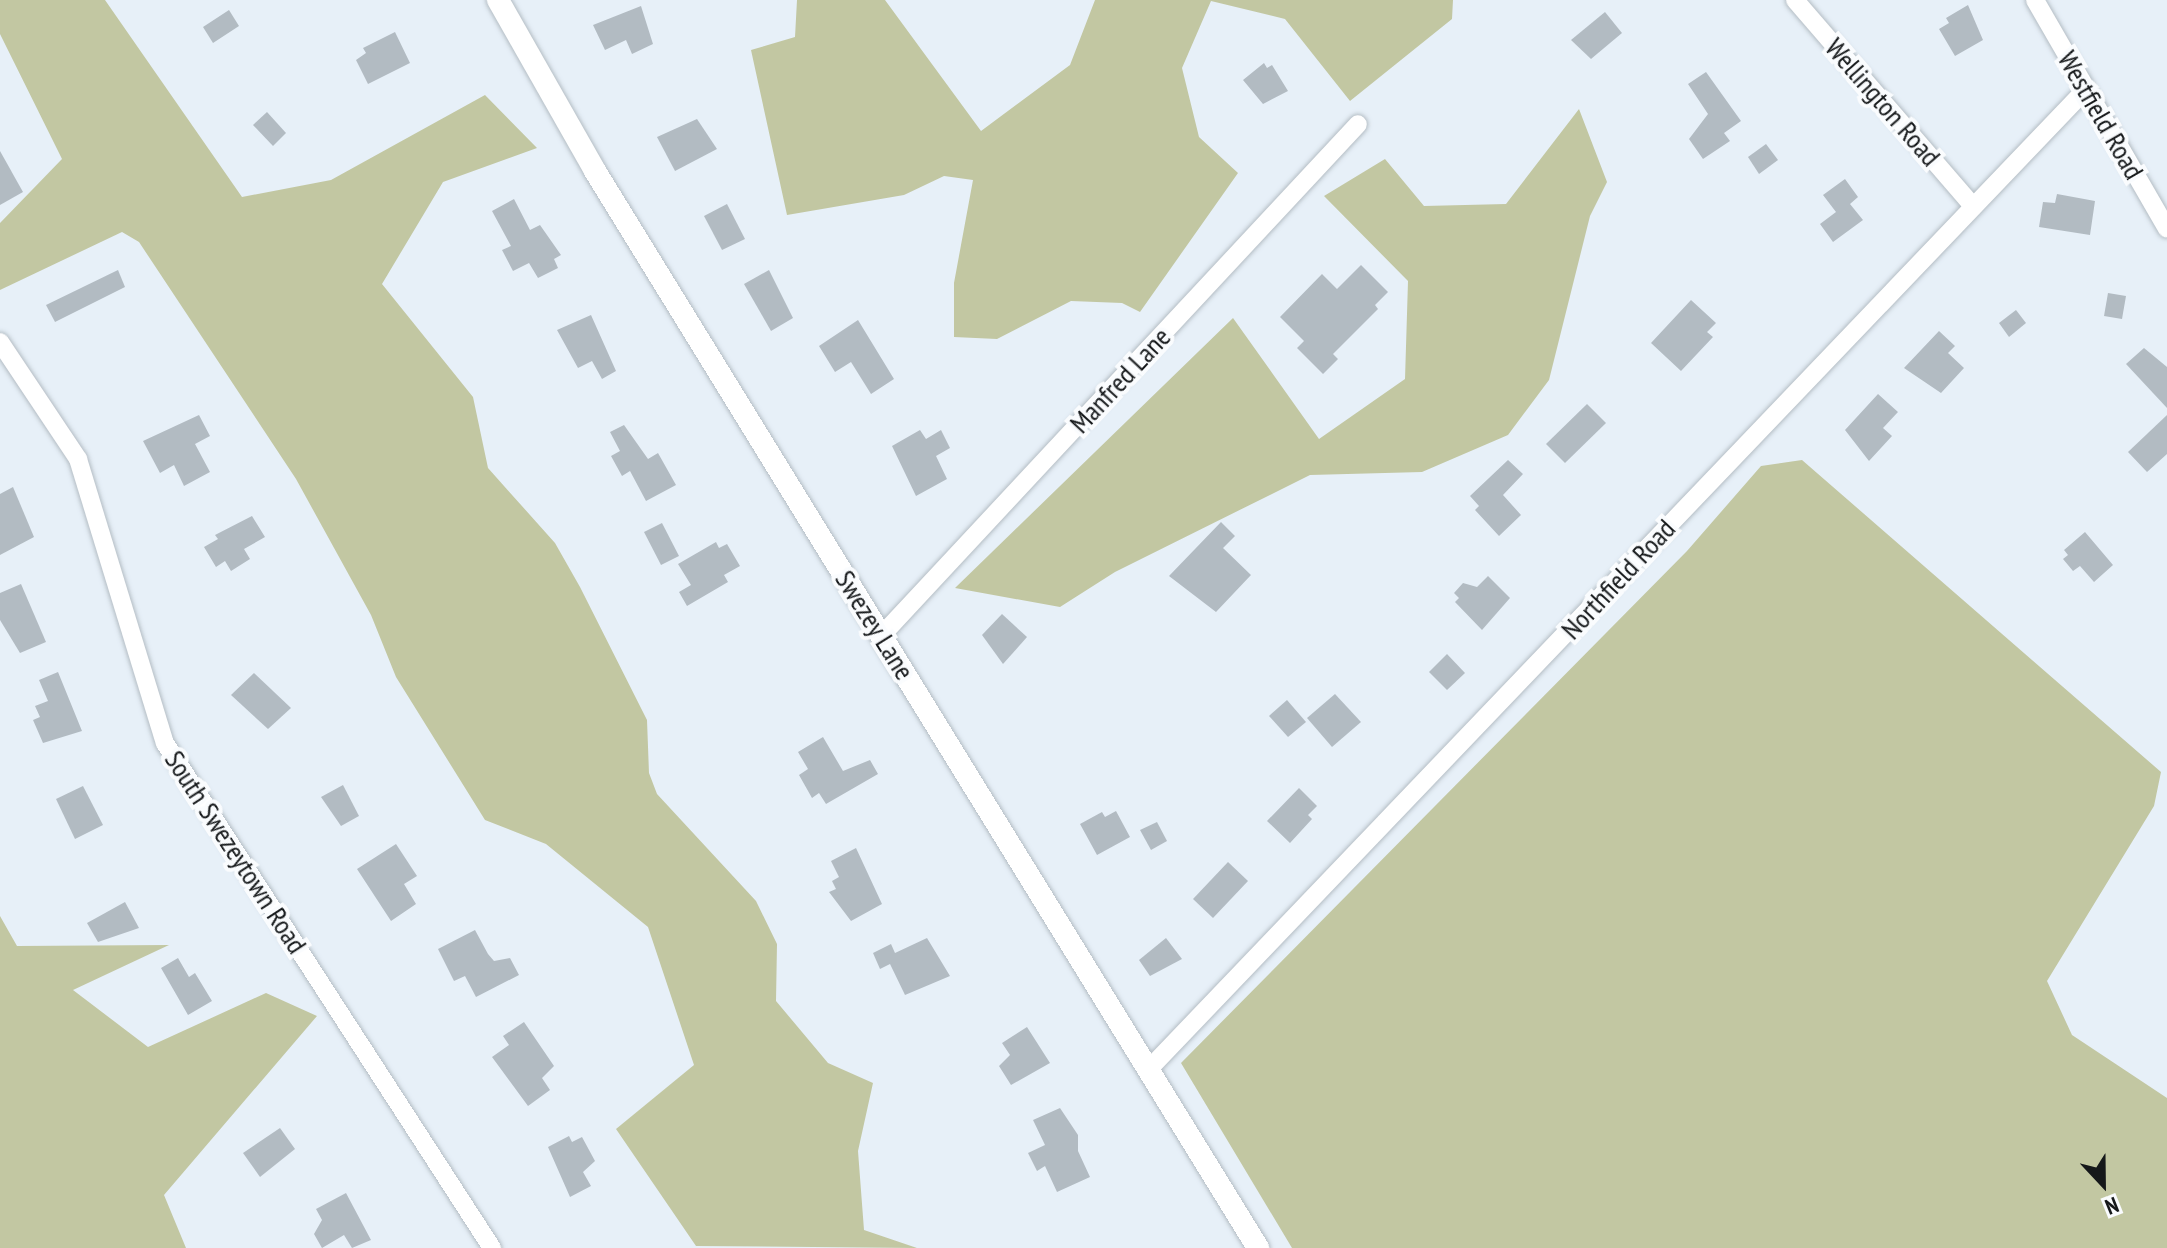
<!DOCTYPE html>
<html>
<head>
<meta charset="utf-8">
<style>
	body { margin:0 }
	#map { position:relative; width:2167px; height:1248px; overflow:hidden; background:#e7f0f8; font-family:"PT Sans Narrow",sans-serif }
	div>[style] { position:absolute }
	.green>* { inset:0; background:#c2c7a2 }
	.building>* { inset:0; background:#b2bbc2 }
	.roads { filter:drop-shadow(0 0 2px #b4bdc4) drop-shadow(0 0 2px #b4bdc4) }
	.minor>* { height:18px; margin:-9px; padding:0 9px; transform-origin:9px; border-radius:9px; background:#fff }
	.tertiary>* { height:22px; margin:-11px; padding:0 11px; transform-origin:11px; border-radius:11px; background:#fff }
	span { translate:-50% -50%; white-space:nowrap; text-align:center; line-height:1.15; -webkit-text-stroke:8px #fafcfe; paint-order:stroke }
	.street-label { font-size:28px; color:#15181a }
	.north { position:absolute; left:2063px; top:1144px; width:80px; height:80px; -webkit-text-stroke:6px #fafcfe; paint-order:stroke; rotate:158deg; font-size:22px; font-weight:700; line-height:32px; text-align:center; color:#15181a }
	.north::after { content:''; display:block; margin:auto; width:28px; height:36px; background:#15181a; clip-path:polygon(50% 0,100% 100%,50% 72%,0 100%) }
</style>
</head>
<body>
<div id="map">
	<div class="green">
		<div style="clip-path:polygon(0 0,105px 0,242px 197px,331px 180px,485px 95px,537px 148px,443px 182px,382px 284px,473px 397px,488px 468px,555px 543px,580px 587px,647px 720px,649px 773px,657px 794px,756px 901px,777px 944px,776px 1001px,828px 1063px,873px 1083px,858px 1151px,864px 1230px,917px 1248px,696px 1246px,616px 1129px,694px 1065px,648px 927px,546px 844px,485px 820px,396px 677px,371px 615px,296px 479px,139px 242px,122px 232px,0 290px,0 223px,62px 159px,0 34px)"></div>
		<div style="clip-path:polygon(797px 0,885px 0,981px 131px,1070px 65px,1095px 0,1453px 0,1452px 19px,1350px 101px,1285px 19px,1211px 1px,1182px 68px,1199px 137px,1238px 173px,1140px 312px,1122px 303px,1071px 301px,997px 339px,954px 337px,954px 283px,973px 180px,944px 176px,904px 195px,787px 215px,751px 50px,795px 37px)"></div>
		<div style="clip-path:polygon(1579px 109px,1607px 182px,1590px 216px,1549px 380px,1508px 435px,1422px 472px,1310px 475px,1115px 572px,1060px 607px,955px 588px,1233px 318px,1319px 439px,1405px 379px,1408px 281px,1324px 196px,1385px 159px,1424px 206px,1506px 204px)"></div>
		<div style="clip-path:polygon(1802px 460px,2161px 772px,2154px 806px,2047px 981px,2072px 1035px,2167px 1098px,2167px 1248px,1292px 1248px,1181px 1063px,1687px 551px,1761px 466px)"></div>
		<div style="clip-path:polygon(0 916px,17px 946px,169px 945px,73px 990px,148px 1047px,266px 993px,317px 1016px,164px 1195px,186px 1248px,0 1248px)"></div>
	</div>
	<div class="building">
		<div style="clip-path:polygon(1968px 5px,1983px 40px,1955px 56px,1939px 29px,1949px 23px,1946px 18px)"></div>
		<div style="clip-path:polygon(641px 6px,653px 44px,632px 54px,626px 40px,605px 50px,593px 25px)"></div>
		<div style="clip-path:polygon(229px 10px,239px 26px,213px 43px,203px 27px)"></div>
		<div style="clip-path:polygon(1605px 12px,1622px 33px,1591px 59px,1571px 40px)"></div>
		<div style="clip-path:polygon(395px 32px,410px 63px,368px 84px,356px 60px,366px 53px,363px 48px)"></div>
		<div style="clip-path:polygon(1264px 63px,1267px 68px,1272px 65px,1288px 91px,1263px 104px,1243px 80px)"></div>
		<div style="clip-path:polygon(1706px 72px,1741px 121px,1724px 133px,1730px 141px,1703px 159px,1689px 139px,1708px 114px,1688px 84px)"></div>
		<div style="clip-path:polygon(267px 112px,286px 133px,273px 146px,253px 125px)"></div>
		<div style="clip-path:polygon(697px 119px,717px 149px,675px 171px,657px 137px)"></div>
		<div style="clip-path:polygon(1766px 144px,1778px 160px,1759px 174px,1748px 157px)"></div>
		<div style="clip-path:polygon(0 151px,23px 192px,0 205px)"></div>
		<div style="clip-path:polygon(1845px 179px,1858px 197px,1850px 204px,1863px 220px,1833px 242px,1820px 224px,1836px 212px,1823px 195px)"></div>
		<div style="clip-path:polygon(2057px 194px,2095px 201px,2090px 235px,2039px 227px,2043px 202px,2055px 203px)"></div>
		<div style="clip-path:polygon(514px 199px,530px 230px,540px 225px,561px 255px,554px 259px,558px 268px,538px 278px,529px 263px,513px 271px,502px 250px,511px 246px,492px 211px)"></div>
		<div style="clip-path:polygon(727px 204px,745px 239px,722px 250px,704px 216px)"></div>
		<div style="clip-path:polygon(1361px 265px,1388px 292px,1375px 305px,1378px 309px,1333px 354px,1338px 359px,1323px 374px,1297px 348px,1304px 341px,1280px 317px,1322px 274px,1337px 289px)"></div>
		<div style="clip-path:polygon(118px 270px,125px 287px,55px 322px,46px 305px)"></div>
		<div style="clip-path:polygon(769px 270px,793px 318px,771px 331px,744px 284px)"></div>
		<div style="clip-path:polygon(2108px 293px,2126px 296px,2122px 319px,2104px 316px)"></div>
		<div style="clip-path:polygon(1691px 300px,1716px 323px,1707px 332px,1713px 337px,1681px 371px,1651px 343px)"></div>
		<div style="clip-path:polygon(2016px 310px,2026px 323px,2009px 337px,1999px 323px)"></div>
		<div style="clip-path:polygon(591px 315px,616px 371px,602px 379px,592px 361px,578px 368px,557px 330px)"></div>
		<div style="clip-path:polygon(858px 320px,894px 379px,871px 394px,851px 362px,835px 372px,819px 346px)"></div>
		<div style="clip-path:polygon(1939px 331px,1955px 346px,1948px 353px,1964px 368px,1941px 393px,1904px 368px)"></div>
		<div style="clip-path:polygon(2144px 348px,2167px 367px,2167px 408px,2126px 364px)"></div>
		<div style="clip-path:polygon(1878px 394px,1898px 412px,1883px 428px,1892px 436px,1869px 461px,1845px 430px)"></div>
		<div style="clip-path:polygon(1587px 404px,1606px 423px,1565px 463px,1546px 444px)"></div>
		<div style="clip-path:polygon(199px 415px,210px 436px,195px 444px,210px 472px,184px 486px,174px 465px,160px 473px,143px 441px)"></div>
		<div style="clip-path:polygon(2167px 415px,2167px 454px,2147px 472px,2128px 452px)"></div>
		<div style="clip-path:polygon(624px 425px,648px 459px,658px 453px,676px 485px,646px 501px,630px 471px,622px 476px,611px 456px,620px 451px,610px 432px)"></div>
		<div style="clip-path:polygon(920px 430px,926px 439px,941px 430px,950px 448px,936px 456px,947px 479px,916px 496px,892px 446px)"></div>
		<div style="clip-path:polygon(1508px 460px,1523px 474px,1503px 495px,1521px 515px,1499px 536px,1475px 510px,1479px 506px,1470px 496px)"></div>
		<div style="clip-path:polygon(13px 487px,34px 537px,0 555px,0 494px)"></div>
		<div style="clip-path:polygon(252px 516px,265px 537px,244px 549px,250px 559px,231px 571px,225px 561px,216px 567px,204px 547px,218px 539px,215px 535px)"></div>
		<div style="clip-path:polygon(1221px 522px,1235px 536px,1223px 548px,1251px 575px,1216px 612px,1169px 576px)"></div>
		<div style="clip-path:polygon(662px 523px,679px 556px,661px 565px,644px 532px)"></div>
		<div style="clip-path:polygon(2085px 532px,2113px 565px,2094px 582px,2080px 566px,2073px 571px,2063px 559px,2068px 555px,2064px 550px)"></div>
		<div style="clip-path:polygon(716px 542px,719px 548px,727px 544px,740px 566px,724px 575px,728px 582px,687px 606px,679px 592px,691px 585px,678px 564px)"></div>
		<div style="clip-path:polygon(1488px 576px,1510px 598px,1482px 630px,1455px 602px,1459px 598px,1454px 593px,1463px 583px,1477px 587px)"></div>
		<div style="clip-path:polygon(21px 584px,46px 642px,20px 653px,0 620px,0 593px)"></div>
		<div style="clip-path:polygon(1002px 614px,1027px 637px,1003px 664px,982px 635px)"></div>
		<div style="clip-path:polygon(1447px 654px,1465px 673px,1447px 690px,1429px 672px)"></div>
		<div style="clip-path:polygon(58px 672px,82px 731px,43px 743px,33px 720px,40px 717px,35px 706px,48px 701px,39px 680px)"></div>
		<div style="clip-path:polygon(254px 673px,291px 708px,268px 729px,231px 695px)"></div>
		<div style="clip-path:polygon(1335px 694px,1361px 722px,1332px 747px,1307px 718px)"></div>
		<div style="clip-path:polygon(1287px 700px,1306px 722px,1288px 737px,1269px 716px)"></div>
		<div style="clip-path:polygon(823px 737px,843px 771px,870px 760px,878px 774px,826px 804px,819px 793px,812px 798px,799px 775px,808px 769px,798px 752px)"></div>
		<div style="clip-path:polygon(343px 785px,359px 816px,341px 826px,321px 797px)"></div>
		<div style="clip-path:polygon(83px 786px,103px 825px,75px 839px,56px 799px)"></div>
		<div style="clip-path:polygon(1299px 788px,1317px 806px,1308px 815px,1312px 819px,1290px 843px,1267px 821px)"></div>
		<div style="clip-path:polygon(1116px 811px,1130px 837px,1097px 855px,1080px 824px,1102px 812px,1105px 817px)"></div>
		<div style="clip-path:polygon(1157px 822px,1167px 841px,1151px 850px,1140px 830px)"></div>
		<div style="clip-path:polygon(396px 844px,417px 876px,404px 884px,416px 904px,391px 921px,357px 869px)"></div>
		<div style="clip-path:polygon(856px 848px,882px 904px,851px 921px,829px 892px,836px 889px,832px 881px,839px 877px,831px 861px)"></div>
		<div style="clip-path:polygon(1228px 862px,1248px 881px,1213px 918px,1193px 899px)"></div>
		<div style="clip-path:polygon(125px 902px,139px 928px,98px 942px,87px 923px)"></div>
		<div style="clip-path:polygon(475px 930px,488px 954px,494px 961px,510px 958px,519px 975px,476px 997px,465px 976px,454px 981px,438px 949px)"></div>
		<div style="clip-path:polygon(927px 938px,950px 976px,905px 995px,890px 964px,880px 969px,873px 953px,891px 944px,895px 953px)"></div>
		<div style="clip-path:polygon(1166px 938px,1182px 959px,1150px 976px,1139px 960px)"></div>
		<div style="clip-path:polygon(178px 958px,189px 977px,195px 973px,212px 1001px,188px 1015px,161px 968px)"></div>
		<div style="clip-path:polygon(524px 1022px,554px 1066px,542px 1078px,550px 1090px,528px 1106px,492px 1057px,509px 1045px,503px 1036px)"></div>
		<div style="clip-path:polygon(1027px 1027px,1050px 1063px,1011px 1085px,999px 1066px,1010px 1055px,1002px 1043px)"></div>
		<div style="clip-path:polygon(1060px 1108px,1078px 1135px,1078px 1151px,1090px 1177px,1057px 1192px,1045px 1166px,1037px 1171px,1028px 1153px,1045px 1145px,1033px 1120px)"></div>
		<div style="clip-path:polygon(280px 1128px,295px 1149px,260px 1177px,243px 1153px)"></div>
		<div style="clip-path:polygon(569px 1136px,572px 1142px,582px 1137px,595px 1161px,583px 1172px,591px 1186px,570px 1197px,548px 1147px)"></div>
		<div style="clip-path:polygon(346px 1193px,371px 1240px,352px 1248px,344px 1235px,322px 1248px,314px 1234px,322px 1220px,316px 1209px)"></div>
	</div>
	<div class="roads">
		<div class="minor">
			<div style="left:1795px;top:0;width:269px;rotate:49.2deg"></div>
			<div style="left:2035px;top:0;width:264px;rotate:60deg"></div>
			<div style="left:0;top:342px;width:141px;rotate:56.3deg"></div>
			<div style="left:78px;top:459px;width:297px;rotate:73deg"></div>
			<div style="left:165px;top:743px;width:602px;rotate:57.08deg"></div>
			<div style="left:882px;top:635px;width:698px;rotate:-47.03deg"></div>
			<div style="left:1149px;top:1069px;width:1356px;rotate:-46.28deg"></div>
		</div>
		<div class="tertiary">
			<div style="left:498px;top:0;width:197px;rotate:60.4deg"></div>
			<div style="left:595px;top:171px;width:1265px;rotate:58.38deg"></div>
		</div>
	</div>
	<div class="street-label">
		<span style="left:1883px;top:102px;rotate:49deg">Wellington Road</span>
		<span style="left:2101px;top:115px;rotate:60deg">Westfield Road</span>
		<span style="left:1120px;top:380px;rotate:-47deg">Manfred Lane</span>
		<span style="left:1618px;top:579px;rotate:-47deg">Northfield Road</span>
		<span style="left:875px;top:625px;rotate:58deg">Swezey Lane</span>
		<span style="left:236px;top:852px;rotate:57deg">South Swezeytown Road</span>
	</div>
	<div class="north">N</div>
</div>
</body>
</html>
